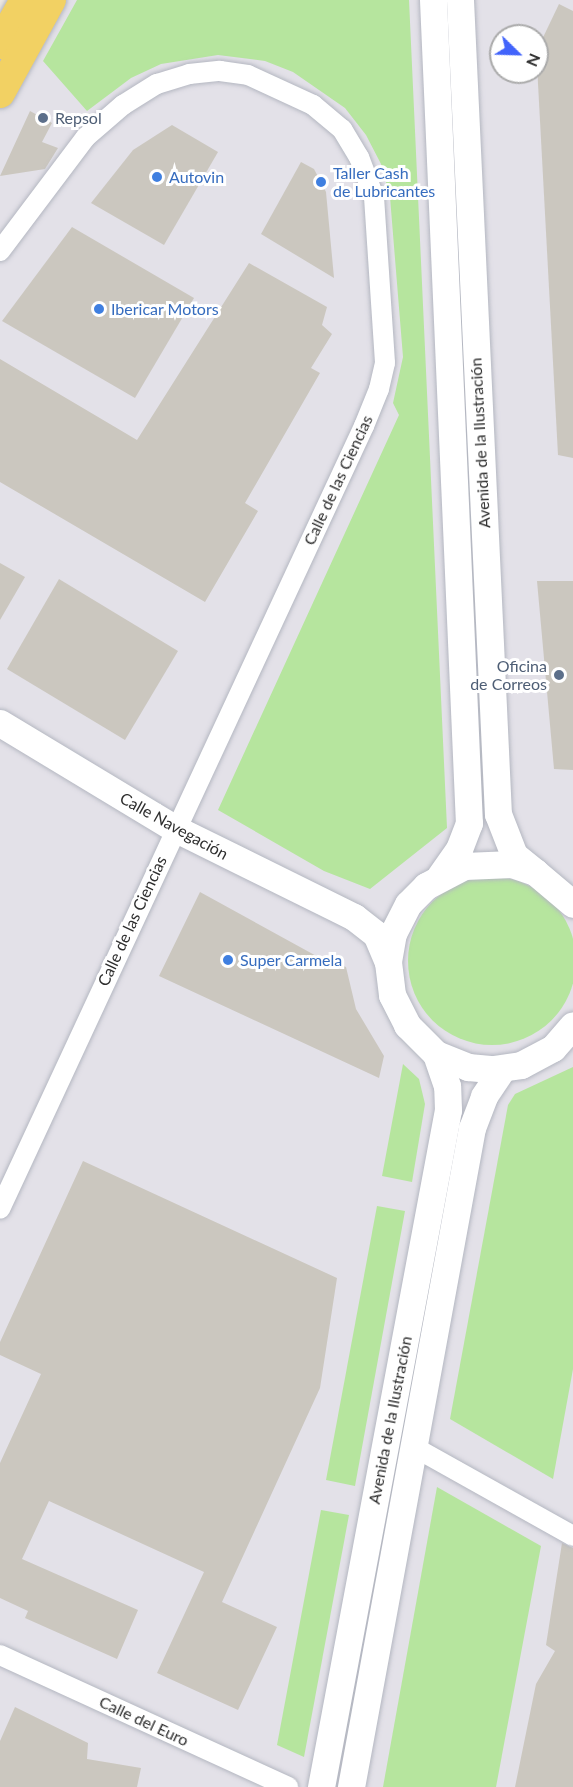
<!DOCTYPE html>
<html>
<head>
<meta charset="utf-8">
<style>
	body { margin:0 }
	#map { position:relative; width:573px; height:1787px; overflow:hidden; background:#efe9e1; font-family:Lato,sans-serif }
	div>[style] { position:absolute }
	.industrial>* { inset:0; background:#e3e1e8 }
	.green>* { inset:0; background:#b6e59e }
	.round { border-radius:50% }
	.building>* { inset:0; background:#cbc7bf }
	.roads { filter:drop-shadow(0 0 2px #b4b7c1) drop-shadow(0 0 2px #b4b7c1) }
	.street>* { height:20px; margin:-10px; padding:0 10px; transform-origin:10px; border-radius:10px; background:#fff }
	.secondary>* { height:27px; margin:-13.5px; padding:0 13.5px; transform-origin:13.5px; border-radius:13.5px; background:#fff }
	.primary>* { height:30px; margin:-15px; padding:0 15px; transform-origin:15px; border-radius:15px; background:#f2d163 }
	.dots>* { width:16px; height:16px; translate:-50% -50%; box-sizing:border-box; border:3px solid #fff; border-radius:50% }
	span { translate:-50% -50%; white-space:nowrap; text-align:center; line-height:1.15; -webkit-text-stroke:6px #fff; paint-order:stroke }
	.service-label { font-size:16px; color:#4e5e75 }
	.left { translate:0 -50%; text-align:left }
	.right { translate:-100% -50%; text-align:right }
	.shop-label { font-size:16px; color:#366cbe }
	.street-label { font-size:16px; color:#2e2e2e }
	.north { position:absolute; left:489px; top:24px; width:60px; height:60px; box-sizing:border-box; background:#fff; border:2px solid #ababab; border-radius:50%; rotate:113deg; font-size:16px; font-weight:700; line-height:24px; text-align:center; color:#2e2e2e }
	.north::after { content:''; display:block; margin:auto; width:21px; height:27px; background:#4264fb; clip-path:polygon(50% 0,100% 100%,50% 72%,0 100%) }
</style>
</head>
<body>
<div id="map">
	<div class="industrial">
		<div style="clip-path:polygon(evenodd,54px 0,573px 0,573px 1787px,0 1787px,0 99px,54px 0,501px 36px,537px 36px,537px 72px,501px 72px,501px 36px)"></div>
	</div>
	<div class="green">
		<div style="clip-path:polygon(77px 0,409px 0,447px 828px,370px 889px,324px 871px,218px 810px,399px 415px,393px 403px,403px 357px,390px 197px,381px 164px,366px 135px,345px 108px,293px 72px,265px 61px,218px 55px,161px 64px,131px 78px,87px 111px,43px 61px)"></div>
		<div class="round" style="left:408px;top:877px;width:168px;height:168px"></div>
		<div style="clip-path:polygon(403px 1064px,419px 1079px,425px 1104px,412px 1182px,382px 1176px)"></div>
		<div style="clip-path:polygon(573px 1067px,573px 1369px,553px 1479px,450px 1419px,508px 1105px,515px 1094px)"></div>
		<div style="clip-path:polygon(377px 1206px,405px 1211px,355px 1486px,326px 1480px)"></div>
		<div style="clip-path:polygon(437px 1487px,541px 1546px,496px 1787px,383px 1787px)"></div>
		<div style="clip-path:polygon(321px 1510px,349px 1515px,304px 1757px,277px 1745px)"></div>
	</div>
	<div class="building">
		<div style="clip-path:polygon(559px 4px,573px 11px,573px 458px,558px 455px,537px 65px,537px 50px)"></div>
		<div style="clip-path:polygon(30px 111px,52px 123px,42px 142px,58px 148px,45px 169px,0 176px)"></div>
		<div style="clip-path:polygon(172px 125px,218px 152px,164px 245px,91px 203px,133px 150px)"></div>
		<div style="clip-path:polygon(301px 162px,314px 169px,326px 192px,334px 278px,261px 234px)"></div>
		<div style="clip-path:polygon(72px 227px,194px 298px,135px 398px,2px 321px)"></div>
		<div style="clip-path:polygon(249px 263px,327px 307px,322px 325px,332px 334px,311px 368px,320px 373px,245px 503px,258px 511px,205px 602px,0 482px,0 359px,137px 440px)"></div>
		<div style="clip-path:polygon(0 563px,25px 577px,0 620px)"></div>
		<div style="clip-path:polygon(59px 579px,178px 651px,125px 740px,7px 669px)"></div>
		<div style="clip-path:polygon(537px 581px,573px 581px,573px 770px,554px 769px)"></div>
		<div style="clip-path:polygon(200px 892px,320px 958px,346px 967px,356px 1009px,384px 1056px,379px 1078px,159px 976px)"></div>
		<div style="clip-path:polygon(83px 1161px,337px 1278px,320px 1388px,222px 1602px,277px 1627px,238px 1710px,157px 1673px,204px 1572px,49px 1501px,22px 1559px,138px 1610px,117px 1659px,25px 1618px,28px 1611px,0 1598px,0 1463px,41px 1374px,0 1355px,0 1342px)"></div>
		<div style="clip-path:polygon(562px 1543px,573px 1548px,573px 1787px,515px 1787px,536px 1684px,555px 1651px,546px 1645px)"></div>
		<div style="clip-path:polygon(15px 1707px,88px 1743px,87px 1759px,141px 1768px,137px 1787px,0 1787px,0 1741px)"></div>
	</div>
	<div class="roads">
		<div class="street">
			<div style="left:0;top:251px;width:143px;rotate:-53deg"></div>
			<div style="left:86px;top:137px;width:49px;rotate:-40.9deg"></div>
			<div style="left:123px;top:105px;width:40px;rotate:-32deg"></div>
			<div style="left:157px;top:84px;width:34px;rotate:-17deg"></div>
			<div style="left:189px;top:74px;width:31px;rotate:-6deg"></div>
			<div style="left:220px;top:71px;width:28px;rotate:8deg"></div>
			<div style="left:248px;top:75px;width:72px;rotate:24.8deg"></div>
			<div style="left:313px;top:105px;width:38px;rotate:40deg"></div>
			<div style="left:342px;top:129px;width:33px;rotate:59deg"></div>
			<div style="left:359px;top:157px;width:43px;rotate:69.4deg"></div>
			<div style="left:374px;top:197px;width:166px;rotate:86.2deg"></div>
			<div style="left:385px;top:363px;width:27px;rotate:103deg"></div>
			<div style="left:379px;top:389px;width:40px;rotate:112deg"></div>
			<div style="left:364px;top:426px;width:863px;rotate:114.93deg"></div>
			<div style="left:414px;top:1447px;width:182px;rotate:29.2deg"></div>
			<div style="left:0;top:1655px;width:317px;rotate:24.6deg"></div>
		</div>
		<div class="secondary">
			<div style="left:433px;top:0;width:824px;rotate:87.5deg"></div>
			<div style="left:469px;top:823px;width:28px;rotate:111deg"></div>
			<div style="left:459px;top:849px;width:33px;rotate:125deg"></div>
			<div style="left:460px;top:0;width:815px;rotate:87.33deg"></div>
			<div style="left:498px;top:814px;width:44px;rotate:68.7deg"></div>
			<div style="left:514px;top:855px;width:27px;rotate:39deg"></div>
			<div style="left:0;top:723px;width:203px;rotate:31.1deg"></div>
			<div style="left:174px;top:828px;width:201px;rotate:26.3deg"></div>
			<div style="left:354px;top:917px;width:28px;rotate:38deg"></div>
			<div style="left:376px;top:934px;width:30px;rotate:67deg"></div>
			<div style="left:573px;top:904px;width:50px;rotate:-139.9deg"></div>
			<div style="left:535px;top:872px;width:24px;rotate:-161deg"></div>
			<div style="left:512px;top:864px;width:48px;rotate:177.6deg"></div>
			<div style="left:464px;top:866px;width:43px;rotate:152.2deg"></div>
			<div style="left:426px;top:886px;width:25px;rotate:135deg"></div>
			<div style="left:408px;top:904px;width:33px;rotate:117deg"></div>
			<div style="left:393px;top:933px;width:29px;rotate:100deg"></div>
			<div style="left:388px;top:962px;width:33px;rotate:83deg"></div>
			<div style="left:392px;top:995px;width:34px;rotate:63deg"></div>
			<div style="left:407px;top:1025px;width:41px;rotate:45deg"></div>
			<div style="left:436px;top:1054px;width:35px;rotate:22deg"></div>
			<div style="left:468px;top:1067px;width:25px;rotate:5deg"></div>
			<div style="left:493px;top:1069px;width:28px;rotate:-8deg"></div>
			<div style="left:521px;top:1065px;width:36px;rotate:-28deg"></div>
			<div style="left:553px;top:1048px;width:30px;rotate:-49deg"></div>
			<div style="left:321px;top:1787px;width:689px;rotate:-79.38deg"></div>
			<div style="left:448px;top:1110px;width:24px;rotate:-92deg"></div>
			<div style="left:447px;top:1086px;width:34px;rotate:-109deg"></div>
			<div style="left:351px;top:1787px;width:670px;rotate:-79.6deg"></div>
			<div style="left:472px;top:1128px;width:34px;rotate:-69deg"></div>
			<div style="left:484px;top:1096px;width:32px;rotate:-56deg"></div>
		</div>
		<div class="primary">
			<div style="left:0;top:44px;width:51px;rotate:-60.4deg"></div>
			<div style="left:0;top:93px;width:106px;rotate:-61.3deg"></div>
		</div>
	</div>
	<div class="dots">
		<div style="left:43px;top:118px;background:#5c6f8a"></div>
		<div style="left:157px;top:177px;background:#3f7fe0"></div>
		<div style="left:321px;top:182px;background:#3f7fe0"></div>
		<div style="left:99px;top:309px;background:#3f7fe0"></div>
		<div style="left:559px;top:675px;background:#5c6f8a"></div>
		<div style="left:228px;top:960px;background:#3f7fe0"></div>
	</div>
	<div class="service-label">
		<span class="left" style="left:55px;top:118px">Repsol</span>
		<span class="right" style="left:547px;top:675px">Oficina<br>de Correos</span>
	</div>
	<div class="shop-label">
		<span class="left" style="left:333px;top:182px">Taller Cash<br>de Lubricantes</span>
		<span class="left" style="left:169px;top:177px">Autovin</span>
		<span class="left" style="left:111px;top:309px">Ibericar Motors</span>
		<span class="left" style="left:240px;top:960px">Super Carmela</span>
	</div>
	<div class="street-label">
		<span style="left:480px;top:443px;rotate:-93deg">Avenida de la Ilustración</span>
		<span style="left:338px;top:480px;rotate:-65deg">Calle de las Ciencias</span>
		<span style="left:174px;top:826px;rotate:29deg">Calle Navegación</span>
		<span style="left:132px;top:921px;rotate:-65deg">Calle de las Ciencias</span>
		<span style="left:390px;top:1420px;rotate:-79deg">Avenida de la Ilustración</span>
		<span style="left:144px;top:1721px;rotate:25deg">Calle del Euro</span>
	</div>
	<div class="north">N</div>
</div>
</body>
</html>
